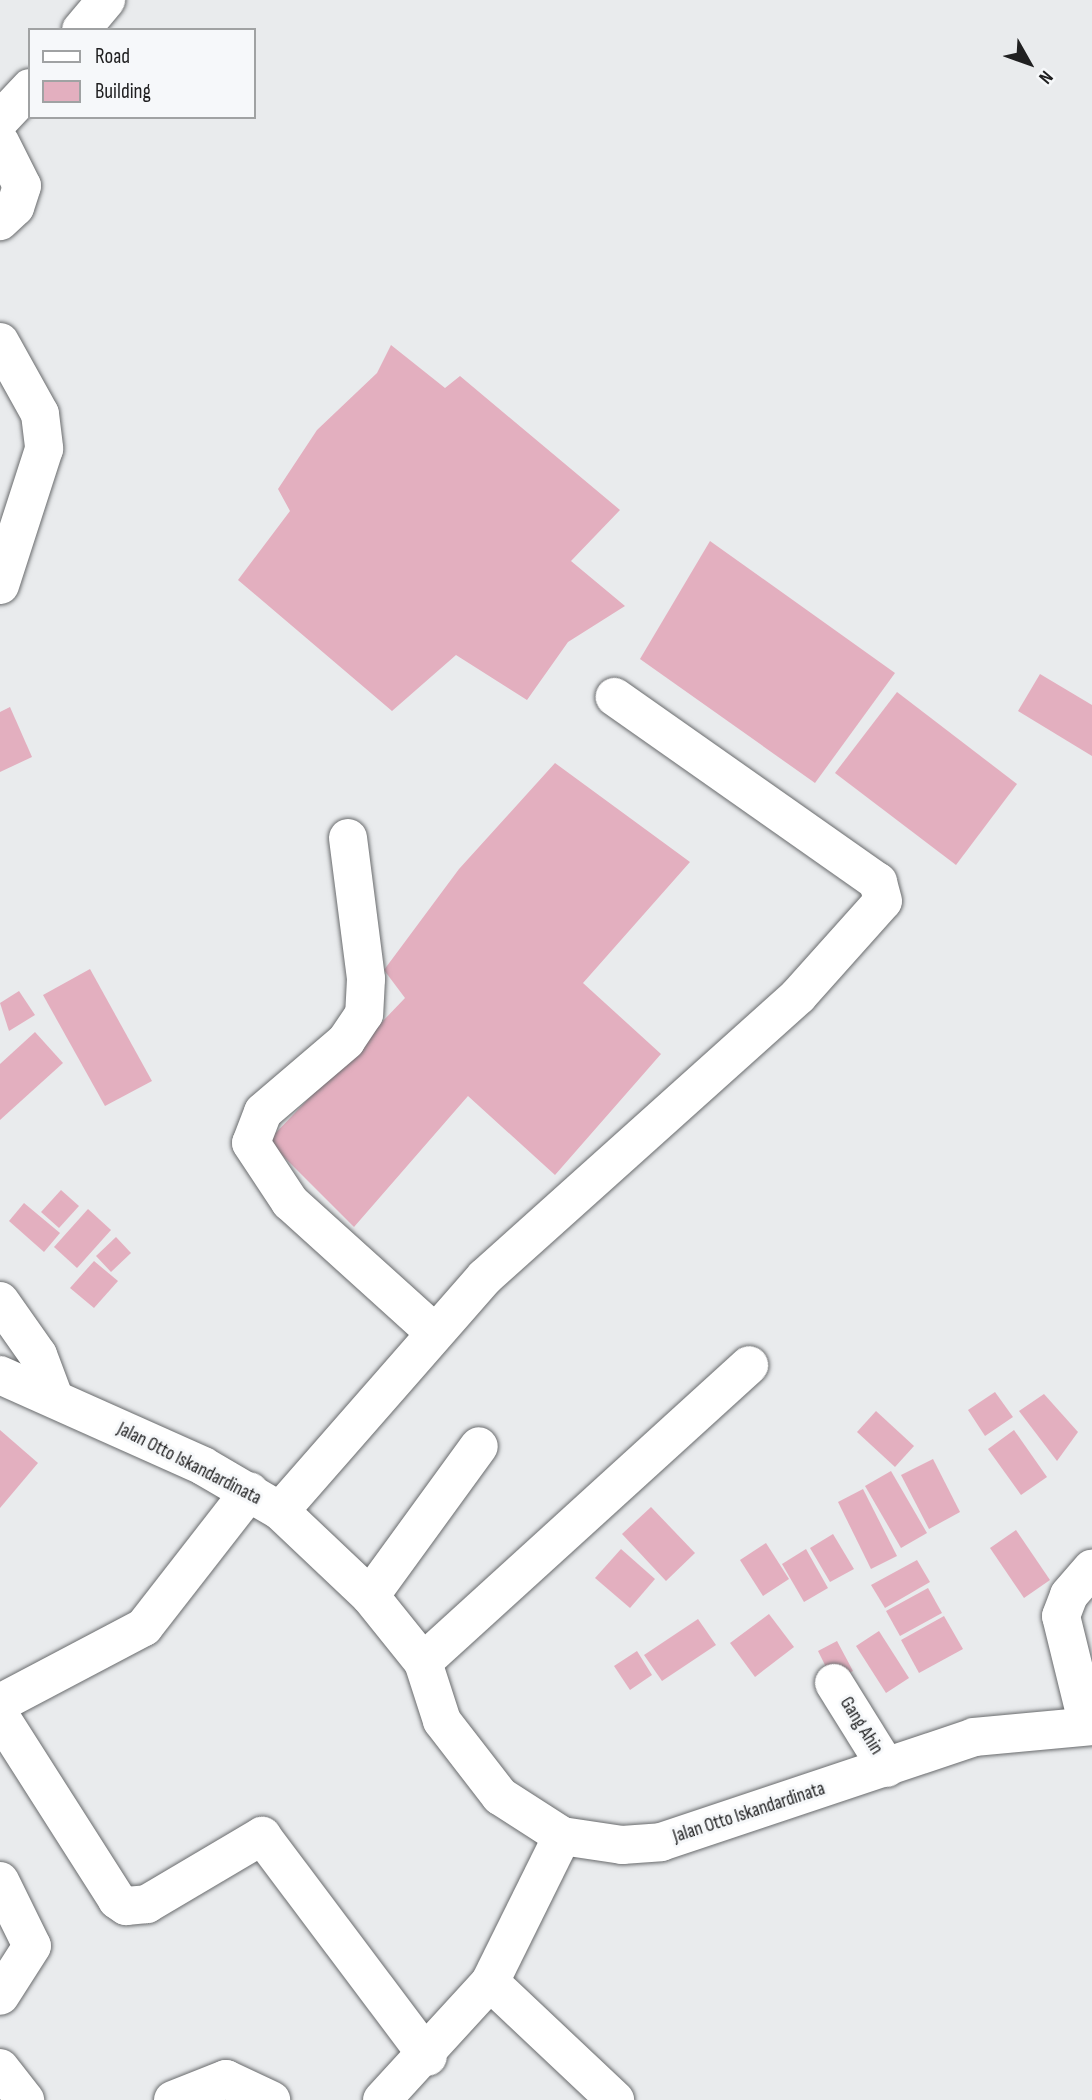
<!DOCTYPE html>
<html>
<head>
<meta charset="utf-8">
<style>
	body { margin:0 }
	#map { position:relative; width:1092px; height:2100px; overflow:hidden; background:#e9ebed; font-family:"Sofia Sans Condensed",sans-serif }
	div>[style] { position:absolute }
	.building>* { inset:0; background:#e3afbf }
	.roads { filter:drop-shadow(0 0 2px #696b6d) drop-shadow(0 0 2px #696b6d) }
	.minor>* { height:38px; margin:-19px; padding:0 19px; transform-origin:19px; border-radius:19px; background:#fff }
	.major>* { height:38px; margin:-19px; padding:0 19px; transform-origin:19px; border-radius:19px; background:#fff }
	span { translate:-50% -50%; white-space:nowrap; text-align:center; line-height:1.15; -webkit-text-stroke:6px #f6f8fa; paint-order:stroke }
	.street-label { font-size:19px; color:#202021 }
	.legend { position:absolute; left:28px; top:28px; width:228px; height:91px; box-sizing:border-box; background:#f6f8fa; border:2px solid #a0a2a3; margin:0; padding:9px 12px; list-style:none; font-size:21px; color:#202021 }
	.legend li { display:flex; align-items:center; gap:14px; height:35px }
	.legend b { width:35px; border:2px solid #a0a2a3 }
	.north { position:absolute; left:994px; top:28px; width:70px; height:70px; -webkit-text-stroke:5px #f6f8fa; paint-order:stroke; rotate:130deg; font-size:19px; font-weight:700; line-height:28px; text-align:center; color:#202021 }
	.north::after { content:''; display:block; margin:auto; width:24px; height:32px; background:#202021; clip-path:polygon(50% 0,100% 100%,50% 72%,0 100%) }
</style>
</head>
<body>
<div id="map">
	<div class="building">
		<div style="clip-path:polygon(391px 345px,445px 388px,460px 376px,620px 510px,571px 561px,625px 606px,568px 642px,527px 700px,456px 655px,392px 711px,238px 580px,290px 511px,278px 489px,317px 430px,377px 373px)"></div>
		<div style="clip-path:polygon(710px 541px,895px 673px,815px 783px,640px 659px)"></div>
		<div style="clip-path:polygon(1040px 674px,1092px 705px,1092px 756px,1018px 711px)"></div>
		<div style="clip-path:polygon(897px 692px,1017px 784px,956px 865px,835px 773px)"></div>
		<div style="clip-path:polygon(10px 707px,32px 757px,0 772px,0 712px)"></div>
		<div style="clip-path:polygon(555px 763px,690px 862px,583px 983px,661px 1054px,555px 1175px,468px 1096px,354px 1227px,268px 1141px,405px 998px,384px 970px,459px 869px)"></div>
		<div style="clip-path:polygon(90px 969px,152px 1081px,105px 1106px,43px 995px)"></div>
		<div style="clip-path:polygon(19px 991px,35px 1015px,9px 1031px,0 1003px)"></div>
		<div style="clip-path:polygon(35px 1032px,63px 1063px,0 1120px,0 1064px)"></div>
		<div style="clip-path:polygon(61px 1190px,79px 1206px,59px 1228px,41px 1212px)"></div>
		<div style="clip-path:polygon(24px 1203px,60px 1233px,44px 1252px,9px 1221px)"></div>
		<div style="clip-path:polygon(88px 1209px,111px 1230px,77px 1268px,54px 1247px)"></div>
		<div style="clip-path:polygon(116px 1237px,131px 1253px,111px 1272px,96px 1256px)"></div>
		<div style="clip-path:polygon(94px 1261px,118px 1281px,94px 1308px,70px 1288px)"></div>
		<div style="clip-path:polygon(995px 1392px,1013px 1417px,985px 1436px,968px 1410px)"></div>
		<div style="clip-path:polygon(1044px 1394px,1078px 1432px,1057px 1461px,1019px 1411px)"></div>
		<div style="clip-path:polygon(876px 1411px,914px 1446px,895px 1467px,857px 1432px)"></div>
		<div style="clip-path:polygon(0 1430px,38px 1463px,0 1508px)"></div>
		<div style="clip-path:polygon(1014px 1430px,1047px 1477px,1021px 1495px,988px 1449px)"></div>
		<div style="clip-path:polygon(933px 1459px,960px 1512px,929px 1529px,901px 1475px)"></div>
		<div style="clip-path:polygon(891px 1471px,927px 1533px,901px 1548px,865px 1486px)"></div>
		<div style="clip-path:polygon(863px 1489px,897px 1556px,871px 1569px,838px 1502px)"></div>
		<div style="clip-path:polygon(651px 1507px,695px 1553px,666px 1581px,622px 1534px)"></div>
		<div style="clip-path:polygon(1016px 1530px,1050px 1580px,1024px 1598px,990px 1548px)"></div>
		<div style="clip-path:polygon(833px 1534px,854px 1569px,830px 1582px,810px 1548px)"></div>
		<div style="clip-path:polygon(766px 1543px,789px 1579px,763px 1596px,740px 1560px)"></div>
		<div style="clip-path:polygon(621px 1549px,655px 1579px,630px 1608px,595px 1578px)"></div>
		<div style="clip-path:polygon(806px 1549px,828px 1588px,804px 1602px,782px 1564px)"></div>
		<div style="clip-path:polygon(917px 1560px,930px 1582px,885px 1608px,871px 1585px)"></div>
		<div style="clip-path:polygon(928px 1588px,942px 1613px,900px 1636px,886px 1611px)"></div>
		<div style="clip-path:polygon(769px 1614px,794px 1647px,755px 1677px,730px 1643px)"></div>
		<div style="clip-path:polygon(944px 1616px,963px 1649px,919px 1673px,901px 1640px)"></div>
		<div style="clip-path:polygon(698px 1619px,716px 1645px,662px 1681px,644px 1655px)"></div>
		<div style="clip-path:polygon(879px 1631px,909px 1678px,886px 1693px,856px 1646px)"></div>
		<div style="clip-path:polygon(837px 1641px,853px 1671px,833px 1681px,818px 1651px)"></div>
		<div style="clip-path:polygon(637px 1651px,652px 1675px,630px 1690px,614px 1666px)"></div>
	</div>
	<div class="roads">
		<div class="minor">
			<div style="left:81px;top:30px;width:39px;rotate:-50deg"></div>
			<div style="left:0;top:120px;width:44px;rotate:-46.8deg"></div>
			<div style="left:0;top:142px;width:49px;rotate:63.4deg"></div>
			<div style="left:22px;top:186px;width:22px;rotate:108deg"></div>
			<div style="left:15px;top:207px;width:21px;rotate:137deg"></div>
			<div style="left:0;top:342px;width:82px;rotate:60.9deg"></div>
			<div style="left:40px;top:414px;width:35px;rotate:83deg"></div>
			<div style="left:44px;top:449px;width:143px;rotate:107.9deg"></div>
			<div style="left:348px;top:838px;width:142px;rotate:82.7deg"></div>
			<div style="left:366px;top:979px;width:35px;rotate:93deg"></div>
			<div style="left:364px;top:1014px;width:32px;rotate:124deg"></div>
			<div style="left:346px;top:1041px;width:109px;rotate:139.5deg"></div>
			<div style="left:263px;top:1112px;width:33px;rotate:111deg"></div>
			<div style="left:251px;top:1143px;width:71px;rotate:56.5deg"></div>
			<div style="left:290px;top:1202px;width:193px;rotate:42.1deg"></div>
			<div style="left:0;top:1301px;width:66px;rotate:54.9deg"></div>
			<div style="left:38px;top:1355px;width:43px;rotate:69.4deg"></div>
			<div style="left:280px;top:1511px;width:311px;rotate:-48.8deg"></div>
			<div style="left:485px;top:1277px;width:421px;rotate:-41.9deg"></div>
			<div style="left:798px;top:996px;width:127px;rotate:-48.2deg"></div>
			<div style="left:883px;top:901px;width:20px;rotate:-105deg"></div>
			<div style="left:878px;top:882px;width:322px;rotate:-144.9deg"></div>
			<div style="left:370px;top:1596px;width:185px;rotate:-54deg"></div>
			<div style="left:423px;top:1662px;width:441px;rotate:-42.3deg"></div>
			<div style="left:834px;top:1683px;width:100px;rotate:58.1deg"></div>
			<div style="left:0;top:1703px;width:163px;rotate:-27.8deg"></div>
			<div style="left:144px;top:1627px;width:172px;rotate:-52.1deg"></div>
			<div style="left:0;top:1716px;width:218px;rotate:57.5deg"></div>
			<div style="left:117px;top:1900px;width:11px;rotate:34deg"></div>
			<div style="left:126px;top:1906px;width:21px;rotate:-5deg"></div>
			<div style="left:147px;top:1904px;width:134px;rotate:-30.6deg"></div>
			<div style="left:262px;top:1836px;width:276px;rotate:53.1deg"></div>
			<div style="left:1088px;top:1726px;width:113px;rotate:-103.8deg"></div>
			<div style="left:1061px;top:1616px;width:22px;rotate:-69deg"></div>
			<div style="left:1069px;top:1595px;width:35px;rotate:-49deg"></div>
			<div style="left:0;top:1881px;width:72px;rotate:63.8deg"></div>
			<div style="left:32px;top:1946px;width:59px;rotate:122.6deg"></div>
			<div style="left:490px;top:1982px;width:172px;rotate:43.3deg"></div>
			<div style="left:0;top:2068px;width:41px;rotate:52deg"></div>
			<div style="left:173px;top:2100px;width:57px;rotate:-21.6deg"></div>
			<div style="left:226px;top:2079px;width:50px;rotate:25deg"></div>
			<div style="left:382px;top:2100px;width:160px;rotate:-47.5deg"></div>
			<div style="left:490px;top:1982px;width:163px;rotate:-63.7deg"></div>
		</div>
		<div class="major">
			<div style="left:0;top:1375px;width:222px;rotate:24.1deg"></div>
			<div style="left:203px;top:1466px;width:89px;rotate:30.3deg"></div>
			<div style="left:280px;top:1511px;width:124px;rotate:43.4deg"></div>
			<div style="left:370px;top:1596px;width:85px;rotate:51.2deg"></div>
			<div style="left:423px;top:1662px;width:62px;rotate:72.1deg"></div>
			<div style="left:442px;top:1721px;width:95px;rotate:52.3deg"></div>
			<div style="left:500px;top:1796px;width:74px;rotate:32.8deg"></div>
			<div style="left:562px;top:1836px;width:61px;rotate:8.5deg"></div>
			<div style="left:622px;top:1845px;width:39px;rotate:-4deg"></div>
			<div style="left:661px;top:1842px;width:330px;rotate:-18.5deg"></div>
			<div style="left:974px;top:1737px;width:119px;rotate:-5.3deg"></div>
		</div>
	</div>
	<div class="street-label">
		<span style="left:189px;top:1464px;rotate:27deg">Jalan Otto Iskandardinata</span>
		<span style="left:861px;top:1726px;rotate:58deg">Gang Ahin</span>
		<span style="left:749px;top:1813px;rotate:-18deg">Jalan Otto Iskandardinata</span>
	</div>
	<ul class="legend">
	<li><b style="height:9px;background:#fff"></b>Road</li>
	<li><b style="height:19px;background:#e3afbf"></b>Building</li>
	</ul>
	<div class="north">N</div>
</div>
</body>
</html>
